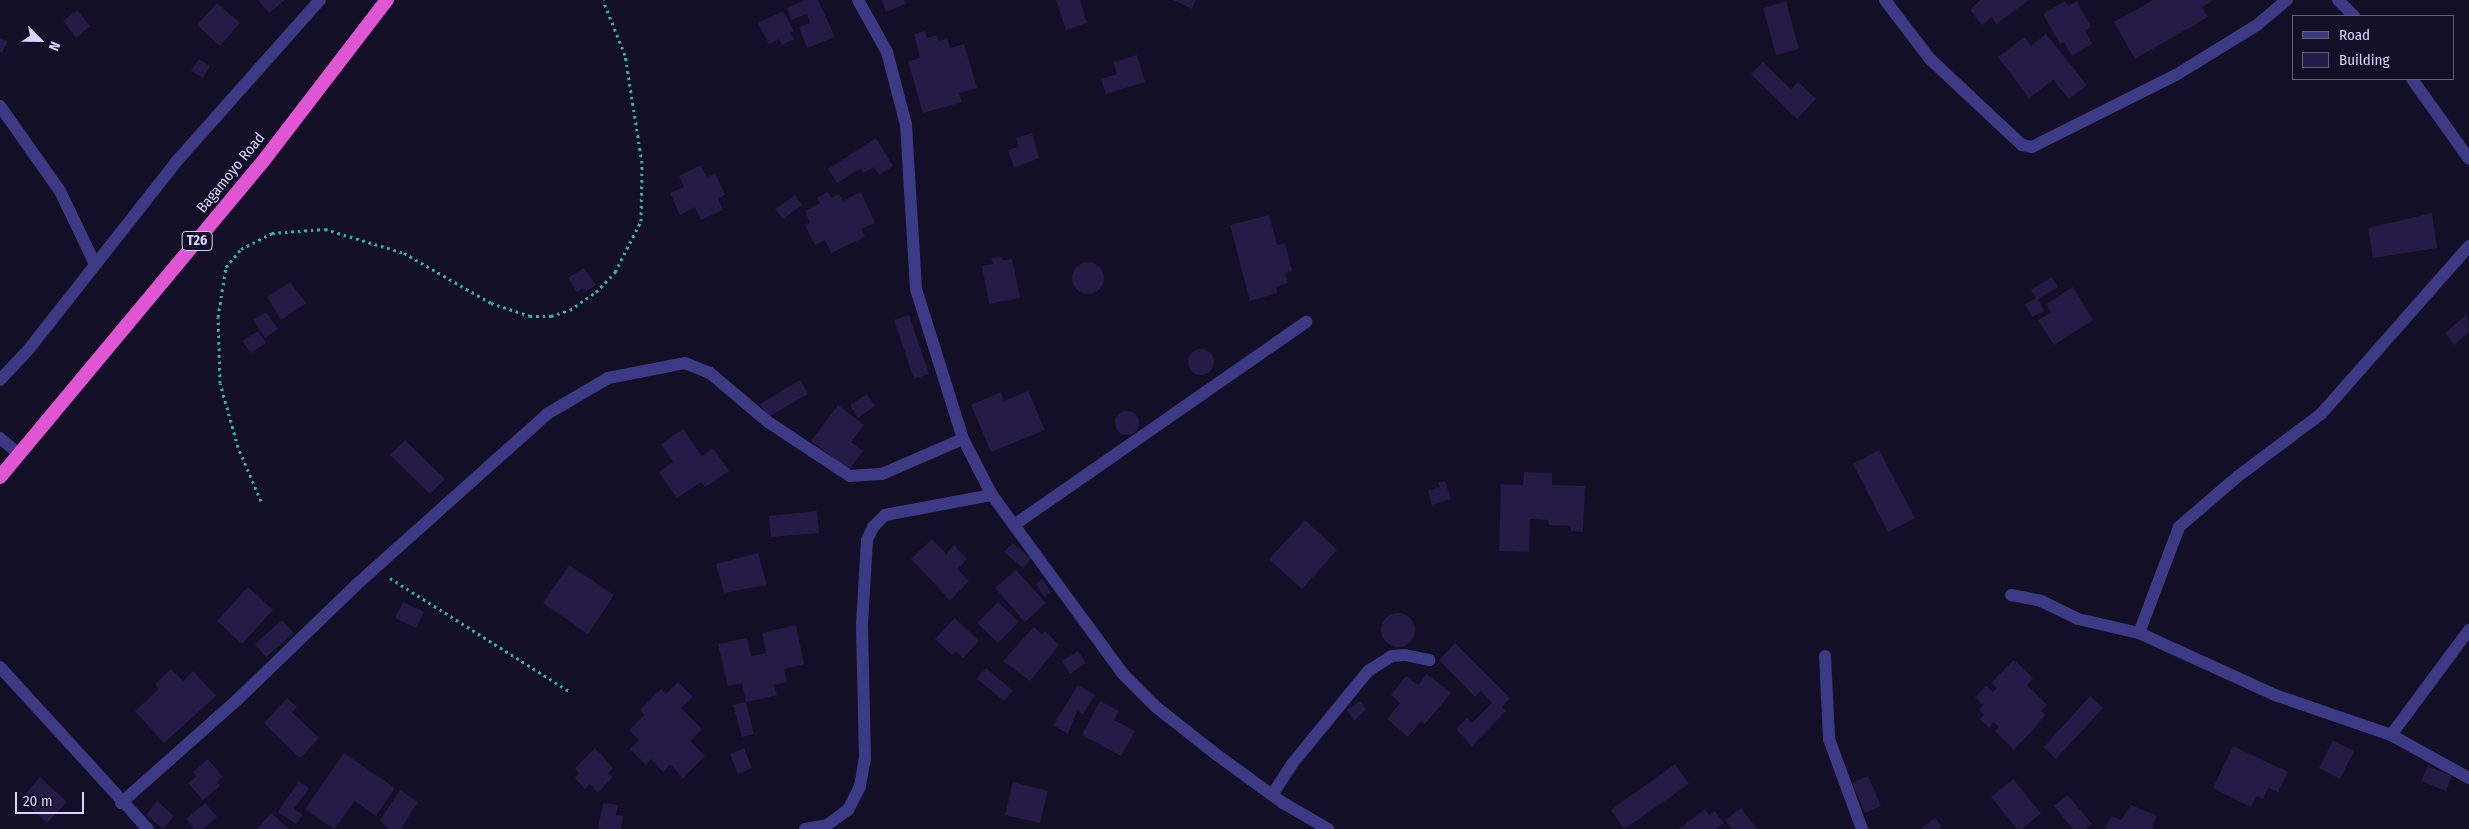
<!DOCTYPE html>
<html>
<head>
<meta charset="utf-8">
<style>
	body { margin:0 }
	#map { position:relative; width:2469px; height:829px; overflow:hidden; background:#130f26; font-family:"Fira Sans Condensed",sans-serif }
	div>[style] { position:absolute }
	.building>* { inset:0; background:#241b47 }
	.round { border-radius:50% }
	.path>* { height:3px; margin-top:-1.5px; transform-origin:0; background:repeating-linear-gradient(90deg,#2fb8b0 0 2.5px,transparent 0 6.5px) }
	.minor>* { height:12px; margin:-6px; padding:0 6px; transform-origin:6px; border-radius:6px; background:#3d3a85 }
	.trunk>* { height:14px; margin:-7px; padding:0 7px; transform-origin:7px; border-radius:7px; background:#e055d1 }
	span { translate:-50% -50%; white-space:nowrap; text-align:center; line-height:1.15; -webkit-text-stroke:4px #130f26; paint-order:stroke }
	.shield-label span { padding:1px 4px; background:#130f26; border:1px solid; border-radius:4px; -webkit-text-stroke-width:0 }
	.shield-label { font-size:14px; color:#d9d4ff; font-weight:700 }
	.street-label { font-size:15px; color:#d9d4ff }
	.legend { position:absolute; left:2292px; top:15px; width:162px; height:65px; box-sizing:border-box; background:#130f26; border:1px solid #625e7d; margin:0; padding:6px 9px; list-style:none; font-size:15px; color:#d9d4ff }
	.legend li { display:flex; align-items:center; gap:10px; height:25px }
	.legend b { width:25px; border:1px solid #625e7d }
	.north { position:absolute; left:15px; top:15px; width:50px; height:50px; -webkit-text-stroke:4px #130f26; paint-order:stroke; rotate:113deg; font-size:14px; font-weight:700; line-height:20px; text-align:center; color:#d9d4ff }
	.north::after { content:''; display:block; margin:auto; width:18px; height:22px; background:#d9d4ff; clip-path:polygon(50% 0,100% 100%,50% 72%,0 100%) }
	.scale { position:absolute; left:15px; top:792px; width:69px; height:22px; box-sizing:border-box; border:2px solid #d9d4ff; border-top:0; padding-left:6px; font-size:15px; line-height:18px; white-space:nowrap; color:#d9d4ff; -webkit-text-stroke:4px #130f26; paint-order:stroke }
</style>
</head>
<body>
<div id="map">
	<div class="building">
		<div style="clip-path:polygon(258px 0,285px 0,269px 13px)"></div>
		<div style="clip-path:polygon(805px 0,818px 0,835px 37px,807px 48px,799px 27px,810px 23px,807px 14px,791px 20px,787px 8px)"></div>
		<div style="clip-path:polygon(882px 0,904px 0,905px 4px,886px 12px)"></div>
		<div style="clip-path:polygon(1056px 0,1080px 0,1087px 23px,1066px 30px)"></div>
		<div style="clip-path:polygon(1173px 0,1196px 0,1192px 9px)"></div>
		<div style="clip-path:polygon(1980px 0,2029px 0,1996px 24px,1992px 17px,1982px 25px,1970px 10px)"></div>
		<div style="clip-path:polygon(2153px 0,2213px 0,2202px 7px,2208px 17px,2135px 59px,2114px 22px)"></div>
		<div style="clip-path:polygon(1786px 1px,1799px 49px,1776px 55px,1763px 8px)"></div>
		<div style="clip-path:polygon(2065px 1px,2068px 6px,2077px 1px,2091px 27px,2085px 30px,2092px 44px,2072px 56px,2064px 42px,2060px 44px,2043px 14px)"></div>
		<div style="clip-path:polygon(217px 3px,240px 23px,220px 46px,197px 25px)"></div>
		<div style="clip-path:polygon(77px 10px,90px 26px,76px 38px,63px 21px)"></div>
		<div style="clip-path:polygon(783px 11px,794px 31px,790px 33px,794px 39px,782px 45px,779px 39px,769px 44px,758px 23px)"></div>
		<div style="clip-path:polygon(925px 31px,927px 38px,937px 35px,939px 41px,948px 39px,950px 48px,964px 44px,977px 88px,959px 93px,962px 102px,923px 113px,908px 61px,920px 58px,914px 34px)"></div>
		<div style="clip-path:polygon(2046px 34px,2087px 85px,2069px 99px,2053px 80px,2029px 98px,1998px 57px,2024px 37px,2031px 46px)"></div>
		<div style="clip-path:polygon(0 38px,8px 41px,2px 53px,0 52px)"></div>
		<div style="clip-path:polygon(1137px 55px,1145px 82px,1106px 94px,1101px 79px,1117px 74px,1113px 62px)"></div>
		<div style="clip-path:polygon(199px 59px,210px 66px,203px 78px,191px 71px)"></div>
		<div style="clip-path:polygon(1763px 62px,1791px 89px,1798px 82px,1816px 99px,1797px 119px,1751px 74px)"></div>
		<div style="clip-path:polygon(1032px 133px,1039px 158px,1014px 168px,1008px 150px,1019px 147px,1016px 138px)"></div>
		<div style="clip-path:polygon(876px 138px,893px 166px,879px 175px,874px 167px,863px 173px,861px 168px,837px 183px,828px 169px)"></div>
		<div style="clip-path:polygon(701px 165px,707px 177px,715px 173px,725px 195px,718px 198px,723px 210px,701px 220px,695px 207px,680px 215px,670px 193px,684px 187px,679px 176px)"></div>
		<div style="clip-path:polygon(828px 192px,831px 198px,839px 194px,843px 201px,861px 192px,875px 223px,861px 229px,865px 237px,831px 253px,825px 240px,815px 245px,805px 225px,810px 223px,805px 211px,820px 203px,817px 198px)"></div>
		<div style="clip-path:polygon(795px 195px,802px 205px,783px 219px,775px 209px)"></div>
		<div style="clip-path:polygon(2432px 213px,2437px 248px,2373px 258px,2368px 228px)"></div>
		<div style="clip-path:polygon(1269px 215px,1277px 245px,1285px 243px,1292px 271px,1285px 273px,1288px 283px,1276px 287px,1277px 293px,1250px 301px,1230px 225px)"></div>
		<div style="clip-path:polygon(1002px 257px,1003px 261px,1012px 259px,1020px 298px,989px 304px,982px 266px,993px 264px,991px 258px)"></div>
		<div class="round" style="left:1072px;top:262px;width:32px;height:32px"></div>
		<div style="clip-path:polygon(584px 268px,596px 285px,585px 292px,583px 288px,577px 292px,568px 278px)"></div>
		<div style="clip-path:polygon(2052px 277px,2058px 287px,2038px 299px,2044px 311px,2032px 317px,2025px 304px,2036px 298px,2031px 290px)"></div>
		<div style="clip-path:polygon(290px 282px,306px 303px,281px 320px,267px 297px)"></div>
		<div style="clip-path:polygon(2073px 287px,2093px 320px,2054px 345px,2038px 320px,2051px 312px,2046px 304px)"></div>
		<div style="clip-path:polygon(266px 312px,278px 329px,265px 338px,253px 320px)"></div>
		<div style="clip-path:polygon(2467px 314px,2469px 332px,2454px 345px,2445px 333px)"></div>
		<div style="clip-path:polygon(909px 315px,929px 374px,914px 379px,894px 320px)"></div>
		<div style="clip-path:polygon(258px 331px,266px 343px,251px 353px,242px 341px)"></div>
		<div class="round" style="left:1188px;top:349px;width:26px;height:26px"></div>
		<div style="clip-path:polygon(800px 380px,808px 394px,768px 417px,760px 404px)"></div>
		<div style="clip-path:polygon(1028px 391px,1045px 430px,991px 452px,971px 405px,1001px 392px,1004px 401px)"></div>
		<div style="clip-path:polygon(867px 394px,875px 406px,858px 418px,850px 405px)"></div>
		<div style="clip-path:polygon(838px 405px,864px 425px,851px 442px,863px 451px,849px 470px,811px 441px)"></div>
		<div class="round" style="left:1115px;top:411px;width:24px;height:24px"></div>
		<div style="clip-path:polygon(683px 429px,702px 456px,713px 448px,729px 471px,705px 487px,701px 482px,677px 498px,659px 472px,673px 462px,661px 444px)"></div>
		<div style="clip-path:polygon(405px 440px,445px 479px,430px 494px,390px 455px)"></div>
		<div style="clip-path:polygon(1879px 450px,1915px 518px,1888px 532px,1853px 464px)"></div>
		<div style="clip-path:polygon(1524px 472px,1552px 473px,1552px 485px,1585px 486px,1583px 532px,1571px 531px,1571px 526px,1549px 525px,1548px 520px,1530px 519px,1529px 552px,1499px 551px,1501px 484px,1523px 485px)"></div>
		<div style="clip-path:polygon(1445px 481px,1451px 499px,1432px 505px,1428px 491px,1440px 487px,1438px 483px)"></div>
		<div style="clip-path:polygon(817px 511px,819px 533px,771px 537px,769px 516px)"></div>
		<div style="clip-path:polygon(1305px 520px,1337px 550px,1302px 589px,1269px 559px)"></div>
		<div style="clip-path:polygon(932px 539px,946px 554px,954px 545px,967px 559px,957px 569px,969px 581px,950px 600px,911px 559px)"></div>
		<div style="clip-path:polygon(1013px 543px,1031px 559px,1023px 568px,1004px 552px)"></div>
		<div style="clip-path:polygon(758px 553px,767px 585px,724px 593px,716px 564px)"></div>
		<div style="clip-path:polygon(569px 565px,614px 595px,588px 634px,543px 603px)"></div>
		<div style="clip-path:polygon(1016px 570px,1046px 603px,1025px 622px,995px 588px)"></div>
		<div style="clip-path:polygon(1042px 579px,1051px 592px,1044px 597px,1036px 584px)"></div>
		<div style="clip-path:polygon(248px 587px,273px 610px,242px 644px,217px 621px)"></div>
		<div style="clip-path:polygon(403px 602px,424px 612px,416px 628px,395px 618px)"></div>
		<div style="clip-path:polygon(998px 602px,1019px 622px,998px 643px,977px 623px)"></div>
		<div class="round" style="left:1381px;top:613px;width:34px;height:34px"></div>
		<div style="clip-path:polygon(955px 618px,979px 641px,963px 658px,956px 651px,952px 655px,935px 639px)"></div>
		<div style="clip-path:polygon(282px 620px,294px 633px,266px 657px,255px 644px)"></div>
		<div style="clip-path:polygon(796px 625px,804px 664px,784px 669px,787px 682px,774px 685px,777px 695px,746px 702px,754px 734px,742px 737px,733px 705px,746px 702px,742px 683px,728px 686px,718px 644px,747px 638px,751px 656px,766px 653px,762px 633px)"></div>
		<div style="clip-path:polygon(1034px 627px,1042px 634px,1045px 631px,1059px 645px,1030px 681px,1003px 661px)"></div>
		<div style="clip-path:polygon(1455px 643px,1510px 698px,1502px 707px,1506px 711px,1472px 746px,1456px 729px,1467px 718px,1472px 723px,1492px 703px,1481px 691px,1475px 697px,1439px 660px)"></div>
		<div style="clip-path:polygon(1078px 651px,1086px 663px,1070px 674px,1062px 661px)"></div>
		<div style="clip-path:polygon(2014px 660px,2033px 678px,2027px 685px,2047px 705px,2041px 711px,2046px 715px,2014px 750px,1995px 731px,1999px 727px,1993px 722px,1989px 728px,1980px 719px,1984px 715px,1979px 710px,1983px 705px,1975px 697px,1986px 686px,1993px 692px,1997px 688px,1991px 683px)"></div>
		<div style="clip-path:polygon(986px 668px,1013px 691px,1004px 701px,977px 679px)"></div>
		<div style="clip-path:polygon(171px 669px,183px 681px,193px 671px,216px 696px,164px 743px,135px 711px,159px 689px,155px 684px)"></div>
		<div style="clip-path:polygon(1427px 674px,1451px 693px,1425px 724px,1421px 721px,1408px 737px,1387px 719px,1400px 703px,1391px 695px,1406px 676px,1418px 685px)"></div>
		<div style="clip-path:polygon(678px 682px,693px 697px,681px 708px,702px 729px,690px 741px,705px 756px,683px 778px,670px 764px,663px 772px,651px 759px,646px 765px,630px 749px,639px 740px,629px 730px,644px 715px,640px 710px,661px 689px,666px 694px)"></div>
		<div style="clip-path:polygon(1078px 685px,1095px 695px,1083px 714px,1077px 711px,1068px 734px,1053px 725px)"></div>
		<div style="clip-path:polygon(2090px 696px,2103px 708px,2056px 759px,2044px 747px)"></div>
		<div style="clip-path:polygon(287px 698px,297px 707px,292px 712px,319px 738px,300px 758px,264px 723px)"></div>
		<div style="clip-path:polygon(1100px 701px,1119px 711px,1114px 720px,1135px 731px,1121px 756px,1082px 735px)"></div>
		<div style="clip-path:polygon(1360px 701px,1366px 709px,1354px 721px,1347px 710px)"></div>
		<div style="clip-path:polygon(2333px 740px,2354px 751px,2340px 779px,2319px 768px)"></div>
		<div style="clip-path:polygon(2233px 746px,2288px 772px,2278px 792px,2268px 788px,2263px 799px,2257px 796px,2251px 807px,2213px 788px)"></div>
		<div style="clip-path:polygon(595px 748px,613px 768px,608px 773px,613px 777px,598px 792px,590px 784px,585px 789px,575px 778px,579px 773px,575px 768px)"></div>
		<div style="clip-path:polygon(744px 748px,752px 768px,738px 774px,730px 754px)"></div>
		<div style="clip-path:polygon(344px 753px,395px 788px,376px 816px,355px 801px,334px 829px,305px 809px)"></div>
		<div style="clip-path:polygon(208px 759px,223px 777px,217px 782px,220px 786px,203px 800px,188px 783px,197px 776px,193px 772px)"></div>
		<div style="clip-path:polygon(1675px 764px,1689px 784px,1624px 829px,1611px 810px)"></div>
		<div style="clip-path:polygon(2428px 766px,2452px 776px,2446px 791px,2421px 781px)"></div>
		<div style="clip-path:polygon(1868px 776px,1881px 806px,1865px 813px,1852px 783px)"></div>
		<div style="clip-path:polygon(40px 777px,67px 802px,47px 823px,21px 799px)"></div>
		<div style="clip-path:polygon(2013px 779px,2041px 813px,2022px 829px,2017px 829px,1991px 797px)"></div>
		<div style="clip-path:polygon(299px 781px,309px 788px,294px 809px,303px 815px,296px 824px,278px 812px)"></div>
		<div style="clip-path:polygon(1013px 782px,1048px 791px,1040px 823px,1005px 815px)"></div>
		<div style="clip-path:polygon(400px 790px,418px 802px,401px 829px,388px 829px,380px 820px)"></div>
		<div style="clip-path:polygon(2068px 795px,2092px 824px,2085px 829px,2073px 829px,2054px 806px)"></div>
		<div style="clip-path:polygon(157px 801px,174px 816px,163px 829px,146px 815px)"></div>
		<div style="clip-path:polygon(205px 803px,217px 817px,203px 829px,194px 829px,186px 819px)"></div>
		<div style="clip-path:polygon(603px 803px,618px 805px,616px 815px,623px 816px,621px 829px,598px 829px)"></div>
		<div style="clip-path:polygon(2131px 805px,2157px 816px,2152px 827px,2155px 829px,2105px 829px,2111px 816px,2121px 820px)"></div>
		<div style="clip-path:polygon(1741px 808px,1757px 829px,1732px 829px,1725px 820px)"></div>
		<div style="clip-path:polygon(1705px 809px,1709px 815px,1715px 811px,1724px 823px,1716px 829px,1679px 829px)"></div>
		<div style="clip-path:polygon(271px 813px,289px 829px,257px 829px)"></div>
		<div style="clip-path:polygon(1935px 818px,1942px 827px,1939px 829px,1920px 829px)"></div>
	</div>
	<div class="path">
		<div style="left:261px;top:501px;width:59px;rotate:-113.1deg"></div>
		<div style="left:238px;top:447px;width:66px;rotate:-105.7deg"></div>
		<div style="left:220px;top:383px;width:66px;rotate:-91.7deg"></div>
		<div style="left:218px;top:317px;width:51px;rotate:-80.9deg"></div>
		<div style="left:226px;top:267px;width:23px;rotate:-50deg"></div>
		<div style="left:241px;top:249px;width:35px;rotate:-27deg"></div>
		<div style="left:272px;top:233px;width:53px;rotate:-4.3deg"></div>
		<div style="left:325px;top:229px;width:83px;rotate:16.9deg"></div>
		<div style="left:404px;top:253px;width:100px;rotate:29.9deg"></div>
		<div style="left:491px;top:303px;width:41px;rotate:18.4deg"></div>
		<div style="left:530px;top:316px;width:21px"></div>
		<div style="left:551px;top:316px;width:20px;rotate:-18deg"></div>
		<div style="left:570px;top:310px;width:32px;rotate:-35deg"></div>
		<div style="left:596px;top:292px;width:28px;rotate:-46deg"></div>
		<div style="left:615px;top:272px;width:57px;rotate:-63deg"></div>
		<div style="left:641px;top:221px;width:58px;rotate:-89deg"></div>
		<div style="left:642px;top:163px;width:109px;rotate:-98.9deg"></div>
		<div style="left:625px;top:55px;width:59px;rotate:-111.8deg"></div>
		<div style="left:390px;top:578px;width:213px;rotate:32.3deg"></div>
	</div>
	<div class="minor">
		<div style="left:858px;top:0;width:60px;rotate:60.9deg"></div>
		<div style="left:887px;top:52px;width:75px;rotate:75.4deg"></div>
		<div style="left:906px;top:125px;width:164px;rotate:86.5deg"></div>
		<div style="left:916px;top:289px;width:157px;rotate:72.6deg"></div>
		<div style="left:963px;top:439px;width:63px;rotate:62.6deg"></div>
		<div style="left:992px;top:495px;width:222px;rotate:53.8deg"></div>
		<div style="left:1123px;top:674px;width:47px;rotate:45deg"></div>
		<div style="left:1156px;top:707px;width:78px;rotate:38.2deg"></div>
		<div style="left:1217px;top:755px;width:82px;rotate:36deg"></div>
		<div style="left:1283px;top:803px;width:52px;rotate:30deg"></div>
		<div style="left:1885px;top:0;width:74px;rotate:52.7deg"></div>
		<div style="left:1930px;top:59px;width:126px;rotate:43.1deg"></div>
		<div style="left:2022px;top:145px;width:10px;rotate:11deg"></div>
		<div style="left:2032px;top:147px;width:161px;rotate:-26.6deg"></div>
		<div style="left:2176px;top:75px;width:95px;rotate:-31.7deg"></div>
		<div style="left:2257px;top:25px;width:39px;rotate:-40deg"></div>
		<div style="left:2338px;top:0;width:23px;rotate:45deg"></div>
		<div style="left:2412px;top:79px;width:98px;rotate:54.5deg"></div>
		<div style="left:0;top:106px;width:104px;rotate:54.8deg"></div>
		<div style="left:60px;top:191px;width:81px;rotate:64.4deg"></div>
		<div style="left:0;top:380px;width:42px;rotate:-46.9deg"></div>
		<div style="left:29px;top:349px;width:238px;rotate:-51.8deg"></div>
		<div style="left:176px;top:162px;width:217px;rotate:-48.4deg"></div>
		<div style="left:0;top:438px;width:25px;rotate:40deg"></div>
		<div style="left:1014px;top:525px;width:356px;rotate:-34.8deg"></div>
		<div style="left:2011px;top:595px;width:31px;rotate:11deg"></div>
		<div style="left:2041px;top:601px;width:41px;rotate:25.9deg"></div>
		<div style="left:2078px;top:619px;width:63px;rotate:12.9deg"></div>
		<div style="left:2139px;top:633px;width:149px;rotate:24.5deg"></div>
		<div style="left:2275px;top:695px;width:123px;rotate:19deg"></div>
		<div style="left:2391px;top:735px;width:89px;rotate:28.9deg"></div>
		<div style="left:2139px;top:633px;width:113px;rotate:-69.3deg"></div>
		<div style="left:2179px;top:527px;width:77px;rotate:-40.8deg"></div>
		<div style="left:2237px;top:477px;width:105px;rotate:-36.9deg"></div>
		<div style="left:2321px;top:414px;width:224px;rotate:-48.6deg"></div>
		<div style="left:1825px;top:656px;width:83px;rotate:87.2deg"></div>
		<div style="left:1829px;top:739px;width:96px;rotate:69.9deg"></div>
		<div style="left:0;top:667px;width:219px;rotate:47.6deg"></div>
		<div style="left:2391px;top:735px;width:131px;rotate:-53.4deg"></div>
		<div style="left:1272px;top:795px;width:37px;rotate:-57deg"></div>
		<div style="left:1292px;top:764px;width:120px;rotate:-50.7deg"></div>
		<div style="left:1368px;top:671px;width:28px;rotate:-32deg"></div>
		<div style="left:1392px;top:656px;width:13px;rotate:-4deg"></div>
		<div style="left:1405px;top:655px;width:25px;rotate:12deg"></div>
		<div style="left:121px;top:803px;width:157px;rotate:-41.6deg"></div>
		<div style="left:238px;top:699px;width:164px;rotate:-44deg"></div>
		<div style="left:356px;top:585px;width:256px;rotate:-41.8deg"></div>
		<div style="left:547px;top:414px;width:71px;rotate:-30.5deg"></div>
		<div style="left:608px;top:378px;width:78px;rotate:-11deg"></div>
		<div style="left:685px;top:363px;width:27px;rotate:22deg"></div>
		<div style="left:710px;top:373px;width:76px;rotate:40.2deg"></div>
		<div style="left:768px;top:422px;width:98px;rotate:33.4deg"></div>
		<div style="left:850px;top:476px;width:32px;rotate:-4deg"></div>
		<div style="left:882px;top:474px;width:88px;rotate:-23.4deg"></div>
		<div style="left:805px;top:829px;width:22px;rotate:-10deg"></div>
		<div style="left:827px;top:825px;width:26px;rotate:-36deg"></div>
		<div style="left:848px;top:810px;width:27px;rotate:-63deg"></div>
		<div style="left:860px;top:786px;width:27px;rotate:-80deg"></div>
		<div style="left:865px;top:759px;width:135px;rotate:-91.3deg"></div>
		<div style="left:862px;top:624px;width:84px;rotate:-86.6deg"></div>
		<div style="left:867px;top:540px;width:14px;rotate:-65deg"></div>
		<div style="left:873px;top:527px;width:17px;rotate:-45deg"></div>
		<div style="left:885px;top:515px;width:109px;rotate:-10.6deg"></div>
	</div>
	<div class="trunk">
		<div style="left:0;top:477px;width:408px;rotate:-50.2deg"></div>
		<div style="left:261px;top:164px;width:207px;rotate:-52.5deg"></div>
	</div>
	<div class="shield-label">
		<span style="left:197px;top:241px">T26</span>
	</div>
	<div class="street-label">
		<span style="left:231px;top:173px;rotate:-51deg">Bagamoyo Road</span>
	</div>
	<ul class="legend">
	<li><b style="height:6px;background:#3d3a85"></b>Road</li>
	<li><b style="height:14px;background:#241b47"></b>Building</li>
	</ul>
	<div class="north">N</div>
	<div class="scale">20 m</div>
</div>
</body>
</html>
